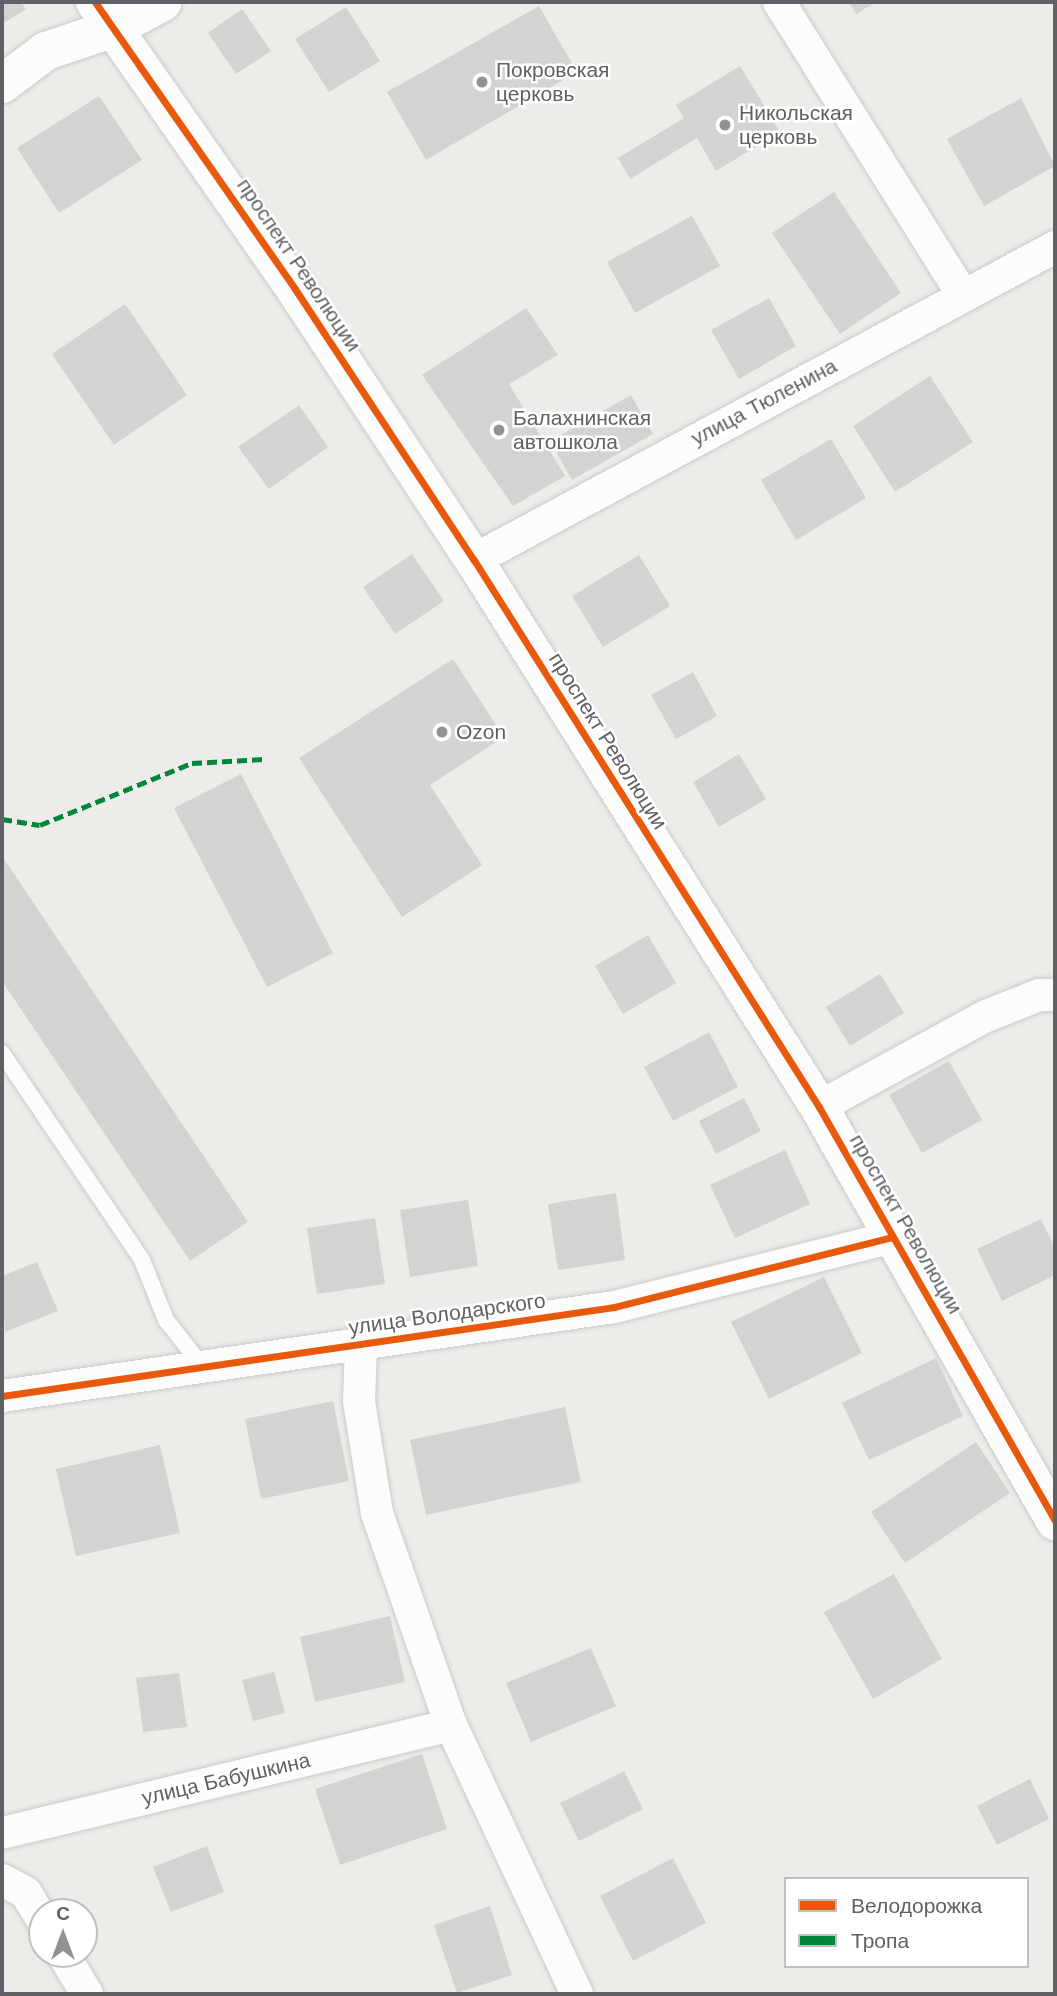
<!DOCTYPE html>
<html>
<head>
<meta charset="utf-8">
<style>
	body { margin:0 }
	#map { position:relative; width:1057px; height:1996px; overflow:hidden; background:#edece8; font-family:Helvetica,sans-serif }
	div>[style] { position:absolute }
	.building>* { inset:0; background:#d4d3d1 }
	.roads { filter:drop-shadow(0 0 2px #cacaca) drop-shadow(0 0 2px #cacaca) }
	.service>* { height:16px; margin:-8px; padding:0 8px; transform-origin:8px; border-radius:8px; background:#fcfcfc }
	.minor>* { height:32px; margin:-16px; padding:0 16px; transform-origin:16px; border-radius:16px; background:#fcfcfc }
	.tertiary>* { height:38px; margin:-19px; padding:0 19px; transform-origin:19px; border-radius:19px; background:#fcfcfc }
	.quiet>* { height:5px; margin-top:-2.5px; transform-origin:0; background:repeating-linear-gradient(90deg,#00873e 0 10px,transparent 0 15px) }
	.cycleway>* { height:7px; margin:-3.5px; padding:0 3.5px; transform-origin:3.5px; border-radius:3.5px; background:#e8590c }
	.dots>* { width:19px; height:19px; translate:-50% -50%; box-sizing:border-box; border:4px solid #fff; border-radius:50% }
	span { translate:-50% -50%; white-space:nowrap; text-align:center; line-height:1.15; -webkit-text-stroke:5px #fff; paint-order:stroke }
	.poi-label { font-size:21px; color:#5e6165 }
	.left { translate:0 -50%; text-align:left }
	.street-label { font-size:21px; color:#5e6165 }
	.frame { position:absolute; inset:0; border:4px solid #5e6165; pointer-events:none }
	.legend { position:absolute; left:784px; top:1877px; width:245px; height:91px; box-sizing:border-box; background:#fff; border:2px solid #bfc0c1; margin:0; padding:9px 12px; list-style:none; font-size:21px; color:#5e6165 }
	.legend li { display:flex; align-items:center; gap:14px; height:35px }
	.legend b { width:35px; border:2px solid #bfc0c1 }
	.north { position:absolute; left:28px; top:1898px; width:70px; height:70px; box-sizing:border-box; background:#fff; border:2px solid #bfc0c1; border-radius:50%; rotate:0deg; font-size:19px; font-weight:700; line-height:28px; text-align:center; color:#5e6165 }
	.north::after { content:''; display:block; margin:auto; width:24px; height:32px; background:#909293; clip-path:polygon(50% 0,100% 100%,50% 72%,0 100%) }
</style>
</head>
<body>
<div id="map">
	<div class="building">
		<div style="clip-path:polygon(2px 2px,21px 2px,26px 9px,2px 24px)"></div>
		<div style="clip-path:polygon(849px 2px,876px 2px,856px 14px)"></div>
		<div style="clip-path:polygon(539px 6px,577px 72px,426px 160px,387px 92px)"></div>
		<div style="clip-path:polygon(346px 7px,380px 61px,329px 92px,295px 39px)"></div>
		<div style="clip-path:polygon(242px 9px,271px 51px,236px 74px,208px 33px)"></div>
		<div style="clip-path:polygon(740px 66px,780px 132px,716px 171px,697px 138px,630px 179px,618px 158px,684px 118px,676px 105px)"></div>
		<div style="clip-path:polygon(99px 96px,142px 160px,59px 213px,17px 148px)"></div>
		<div style="clip-path:polygon(1021px 98px,1055px 166px,984px 206px,947px 139px)"></div>
		<div style="clip-path:polygon(834px 192px,901px 293px,840px 334px,772px 233px)"></div>
		<div style="clip-path:polygon(692px 216px,720px 266px,635px 313px,607px 262px)"></div>
		<div style="clip-path:polygon(769px 298px,796px 346px,739px 379px,711px 330px)"></div>
		<div style="clip-path:polygon(125px 304px,187px 395px,114px 445px,52px 354px)"></div>
		<div style="clip-path:polygon(526px 308px,558px 355px,509px 384px,565px 476px,513px 506px,422px 375px)"></div>
		<div style="clip-path:polygon(930px 376px,973px 442px,895px 492px,853px 426px)"></div>
		<div style="clip-path:polygon(631px 395px,653px 434px,572px 480px,550px 441px)"></div>
		<div style="clip-path:polygon(299px 405px,328px 447px,269px 489px,238px 447px)"></div>
		<div style="clip-path:polygon(831px 439px,866px 498px,796px 540px,761px 480px)"></div>
		<div style="clip-path:polygon(412px 554px,444px 601px,395px 634px,363px 587px)"></div>
		<div style="clip-path:polygon(639px 555px,670px 606px,603px 647px,572px 596px)"></div>
		<div style="clip-path:polygon(453px 659px,504px 737px,430px 785px,482px 865px,402px 917px,299px 758px)"></div>
		<div style="clip-path:polygon(693px 672px,717px 716px,676px 739px,651px 695px)"></div>
		<div style="clip-path:polygon(739px 754px,766px 799px,719px 827px,693px 782px)"></div>
		<div style="clip-path:polygon(241px 774px,333px 953px,267px 987px,174px 808px)"></div>
		<div style="clip-path:polygon(2px 856px,248px 1222px,190px 1261px,2px 981px)"></div>
		<div style="clip-path:polygon(648px 935px,676px 983px,623px 1014px,595px 966px)"></div>
		<div style="clip-path:polygon(880px 974px,904px 1013px,850px 1046px,826px 1007px)"></div>
		<div style="clip-path:polygon(709px 1032px,738px 1087px,673px 1121px,644px 1067px)"></div>
		<div style="clip-path:polygon(949px 1061px,982px 1120px,922px 1153px,889px 1095px)"></div>
		<div style="clip-path:polygon(744px 1098px,761px 1131px,716px 1154px,699px 1121px)"></div>
		<div style="clip-path:polygon(785px 1150px,810px 1204px,735px 1238px,710px 1185px)"></div>
		<div style="clip-path:polygon(616px 1193px,625px 1260px,558px 1270px,548px 1204px)"></div>
		<div style="clip-path:polygon(468px 1200px,478px 1266px,410px 1277px,400px 1210px)"></div>
		<div style="clip-path:polygon(375px 1218px,385px 1284px,317px 1294px,307px 1228px)"></div>
		<div style="clip-path:polygon(1041px 1219px,1055px 1248px,1055px 1275px,1002px 1301px,977px 1249px)"></div>
		<div style="clip-path:polygon(37px 1262px,58px 1311px,5px 1332px,2px 1276px)"></div>
		<div style="clip-path:polygon(824px 1277px,862px 1353px,769px 1399px,731px 1322px)"></div>
		<div style="clip-path:polygon(936px 1358px,963px 1416px,869px 1460px,842px 1403px)"></div>
		<div style="clip-path:polygon(333px 1401px,349px 1481px,261px 1499px,245px 1419px)"></div>
		<div style="clip-path:polygon(565px 1407px,581px 1482px,426px 1515px,410px 1440px)"></div>
		<div style="clip-path:polygon(976px 1442px,1010px 1493px,905px 1563px,871px 1512px)"></div>
		<div style="clip-path:polygon(160px 1445px,180px 1533px,76px 1556px,56px 1469px)"></div>
		<div style="clip-path:polygon(894px 1574px,942px 1659px,873px 1699px,824px 1612px)"></div>
		<div style="clip-path:polygon(390px 1616px,405px 1682px,315px 1702px,300px 1637px)"></div>
		<div style="clip-path:polygon(591px 1648px,616px 1706px,531px 1742px,506px 1683px)"></div>
		<div style="clip-path:polygon(274px 1672px,285px 1713px,253px 1721px,242px 1680px)"></div>
		<div style="clip-path:polygon(179px 1673px,187px 1727px,143px 1732px,136px 1678px)"></div>
		<div style="clip-path:polygon(422px 1754px,447px 1829px,340px 1865px,315px 1789px)"></div>
		<div style="clip-path:polygon(624px 1771px,643px 1809px,579px 1841px,560px 1803px)"></div>
		<div style="clip-path:polygon(1030px 1779px,1049px 1819px,997px 1845px,977px 1806px)"></div>
		<div style="clip-path:polygon(207px 1846px,224px 1892px,171px 1912px,153px 1867px)"></div>
		<div style="clip-path:polygon(673px 1858px,706px 1923px,633px 1961px,600px 1896px)"></div>
		<div style="clip-path:polygon(490px 1906px,512px 1975px,457px 1993px,434px 1925px)"></div>
	</div>
	<div class="roads">
		<div class="service">
			<div style="left:2px;top:1053px;width:250px;rotate:55.9deg"></div>
			<div style="left:142px;top:1260px;width:65px;rotate:68.2deg"></div>
			<div style="left:166px;top:1320px;width:60px;rotate:51.8deg"></div>
		</div>
		<div class="minor">
			<div style="left:779px;top:2px;width:345px;rotate:57.9deg"></div>
			<div style="left:474px;top:560px;width:660px;rotate:-28.31deg"></div>
			<div style="left:819px;top:1107px;width:190px;rotate:-28.6deg"></div>
			<div style="left:986px;top:1016px;width:57px;rotate:-21.6deg"></div>
			<div style="left:1039px;top:995px;width:16px"></div>
			<div style="left:361px;top:1344px;width:57px;rotate:92deg"></div>
			<div style="left:359px;top:1401px;width:113px;rotate:80.9deg"></div>
			<div style="left:377px;top:1513px;width:225px;rotate:70.8deg"></div>
			<div style="left:451px;top:1725px;width:297px;rotate:64.9deg"></div>
			<div style="left:2px;top:1396px;width:618px;rotate:-8.27deg"></div>
			<div style="left:614px;top:1307px;width:287px;rotate:-14.1deg"></div>
			<div style="left:2px;top:1833px;width:462px;rotate:-13.5deg"></div>
			<div style="left:2px;top:1880px;width:27px;rotate:28deg"></div>
			<div style="left:26px;top:1893px;width:31px;rotate:59deg"></div>
			<div style="left:63px;top:1954px;width:47px;rotate:59deg"></div>
		</div>
		<div class="tertiary">
			<div style="left:95px;top:2px;width:350px;rotate:55.1deg"></div>
			<div style="left:295px;top:289px;width:325px;rotate:56.6deg"></div>
			<div style="left:474px;top:560px;width:647px;rotate:57.76deg"></div>
			<div style="left:819px;top:1107px;width:477px;rotate:60.3deg"></div>
			<div style="left:2px;top:84px;width:55px;rotate:-36.9deg"></div>
			<div style="left:46px;top:51px;width:72px;rotate:-18.7deg"></div>
			<div style="left:114px;top:28px;width:55px;rotate:-28deg"></div>
		</div>
	</div>
	<div class="quiet">
		<div style="left:2px;top:819px;width:38px;rotate:9deg"></div>
		<div style="left:40px;top:825px;width:164px;rotate:-22.2deg"></div>
		<div style="left:192px;top:763px;width:72px;rotate:-3.2deg"></div>
	</div>
	<div class="cycleway">
		<div style="left:95px;top:2px;width:350px;rotate:55.1deg"></div>
		<div style="left:295px;top:289px;width:325px;rotate:56.6deg"></div>
		<div style="left:474px;top:560px;width:647px;rotate:57.76deg"></div>
		<div style="left:819px;top:1107px;width:477px;rotate:60.3deg"></div>
		<div style="left:2px;top:1396px;width:618px;rotate:-8.27deg"></div>
		<div style="left:614px;top:1307px;width:287px;rotate:-14.1deg"></div>
	</div>
	<div class="dots">
		<div style="left:482px;top:82px;background:#909293"></div>
		<div style="left:725px;top:125px;background:#909293"></div>
		<div style="left:499px;top:430px;background:#909293"></div>
		<div style="left:442px;top:732px;background:#909293"></div>
	</div>
	<div class="poi-label">
		<span class="left" style="left:496px;top:82px">Покровская<br>церковь</span>
		<span class="left" style="left:739px;top:125px">Никольская<br>церковь</span>
		<span class="left" style="left:513px;top:430px">Балахнинская<br>автошкола</span>
		<span class="left" style="left:456px;top:732px">Ozon</span>
	</div>
	<div class="street-label">
		<span style="left:299px;top:265px;rotate:56deg">проспект Революции</span>
		<span style="left:764px;top:402px;rotate:-28deg">улица Тюленина</span>
		<span style="left:608px;top:741px;rotate:58deg">проспект Революции</span>
		<span style="left:906px;top:1224px;rotate:60deg">проспект Революции</span>
		<span style="left:447px;top:1314px;rotate:-8deg">улица Володарского</span>
		<span style="left:226px;top:1779px;rotate:-13deg">улица Бабушкина</span>
	</div>
	<div class="frame"></div>
	<ul class="legend">
	<li><b style="height:9px;background:#e8590c"></b>Велодорожка</li>
	<li><b style="height:9px;background:#00873e"></b>Тропа</li>
	</ul>
	<div class="north">С</div>
</div>
</body>
</html>
